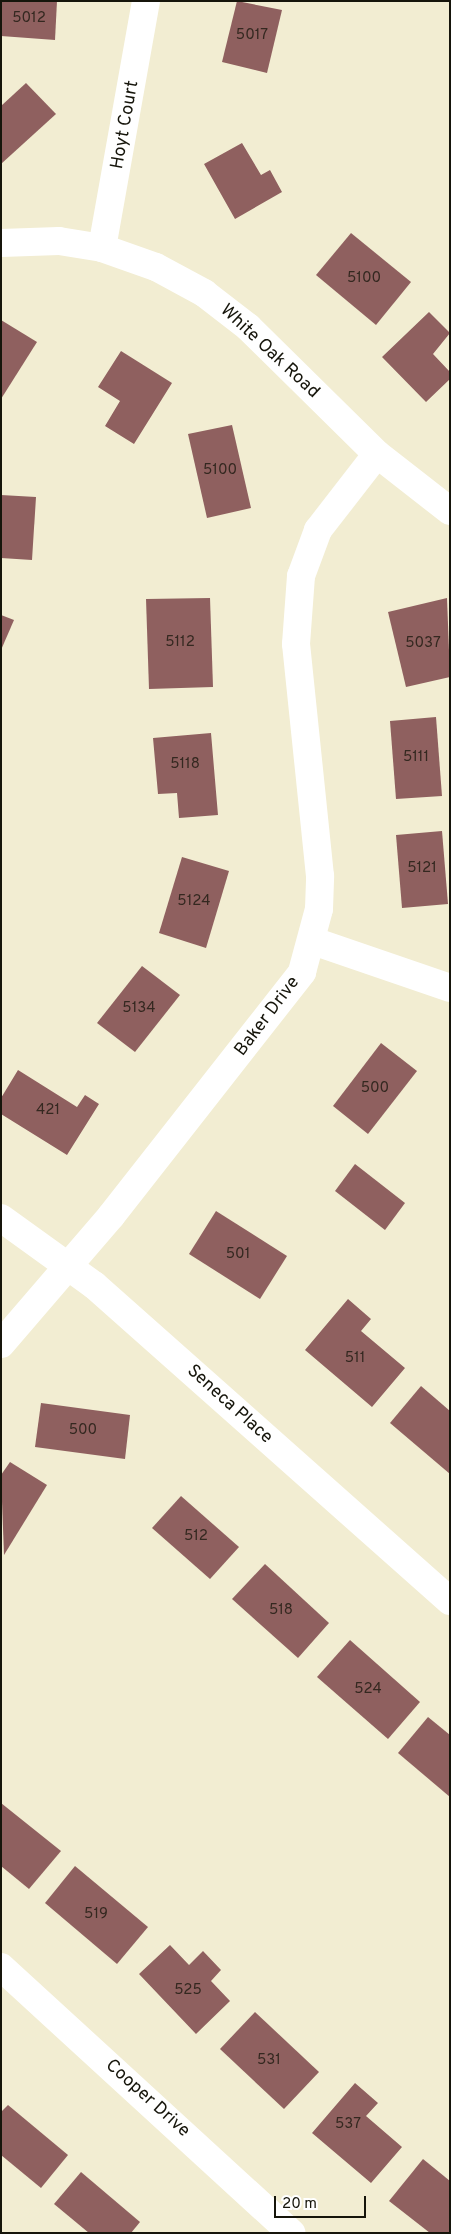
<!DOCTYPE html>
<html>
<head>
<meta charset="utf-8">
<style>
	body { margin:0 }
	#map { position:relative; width:451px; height:2234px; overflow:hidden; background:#f2edd2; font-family:Overpass,sans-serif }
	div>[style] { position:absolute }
	.building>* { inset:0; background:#8f605f }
	.minor>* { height:28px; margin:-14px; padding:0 14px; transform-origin:14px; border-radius:14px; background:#fff }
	span { translate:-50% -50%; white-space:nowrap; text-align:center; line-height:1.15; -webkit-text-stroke:4px #fff; paint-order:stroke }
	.number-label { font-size:15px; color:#342820 }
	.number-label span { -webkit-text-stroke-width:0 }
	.street-label { font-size:18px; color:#16150b }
	.frame { position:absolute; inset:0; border:2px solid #16150b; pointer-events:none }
	.scale { position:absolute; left:274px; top:2196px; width:92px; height:22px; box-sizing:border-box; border:2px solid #16150b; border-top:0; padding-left:6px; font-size:15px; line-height:18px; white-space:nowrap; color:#16150b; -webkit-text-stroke:4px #fff; paint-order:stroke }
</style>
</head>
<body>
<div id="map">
	<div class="building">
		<div style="clip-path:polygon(1px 1px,57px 1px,55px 40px,1px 36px)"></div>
		<div style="clip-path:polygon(237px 1px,282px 10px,267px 73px,222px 62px)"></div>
		<div style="clip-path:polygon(26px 83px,56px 114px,1px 164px,1px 106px)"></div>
		<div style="clip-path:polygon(242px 143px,261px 175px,270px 170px,282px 192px,235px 219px,204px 164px)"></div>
		<div style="clip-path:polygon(351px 233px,411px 282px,376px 325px,316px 275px)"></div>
		<div style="clip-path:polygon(429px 312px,450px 333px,433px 354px,450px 372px,450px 379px,426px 402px,382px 357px)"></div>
		<div style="clip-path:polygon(1px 320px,37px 342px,1px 399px)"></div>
		<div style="clip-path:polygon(121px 351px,172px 383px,134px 444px,105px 426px,120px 401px,98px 387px)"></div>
		<div style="clip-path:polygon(232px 425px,251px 508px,207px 518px,188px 434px)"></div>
		<div style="clip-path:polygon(1px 495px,36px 497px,32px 560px,1px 558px)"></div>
		<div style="clip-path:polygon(210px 598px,213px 687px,149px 689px,146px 599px)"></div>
		<div style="clip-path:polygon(447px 598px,450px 677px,406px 687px,388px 612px)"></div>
		<div style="clip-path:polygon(1px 615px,14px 620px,1px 650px)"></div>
		<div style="clip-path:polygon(436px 717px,442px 796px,396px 799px,390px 721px)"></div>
		<div style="clip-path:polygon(211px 733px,218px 815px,179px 818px,177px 793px,158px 794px,153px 738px)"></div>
		<div style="clip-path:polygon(442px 831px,448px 904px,402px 908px,396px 835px)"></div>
		<div style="clip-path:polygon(182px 857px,229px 871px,206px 948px,159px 933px)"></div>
		<div style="clip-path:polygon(142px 966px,180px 995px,135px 1052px,97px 1023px)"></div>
		<div style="clip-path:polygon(381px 1043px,417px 1071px,368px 1134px,333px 1106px)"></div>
		<div style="clip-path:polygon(18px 1070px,77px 1107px,85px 1095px,99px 1104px,67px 1155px,1px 1114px,1px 1098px)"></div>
		<div style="clip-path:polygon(355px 1164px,405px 1203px,385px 1230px,335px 1191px)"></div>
		<div style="clip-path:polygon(216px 1211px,287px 1256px,260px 1299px,189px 1254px)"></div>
		<div style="clip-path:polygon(348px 1299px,371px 1319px,361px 1331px,405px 1368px,372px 1407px,305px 1350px)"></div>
		<div style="clip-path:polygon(421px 1386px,450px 1411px,450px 1474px,390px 1423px)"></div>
		<div style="clip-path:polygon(41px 1403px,130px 1415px,125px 1459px,35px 1447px)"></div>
		<div style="clip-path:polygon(10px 1462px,47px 1485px,4px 1555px,1px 1475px)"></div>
		<div style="clip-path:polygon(181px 1496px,239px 1547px,210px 1579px,152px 1528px)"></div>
		<div style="clip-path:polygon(265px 1564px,329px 1623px,298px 1658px,232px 1599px)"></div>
		<div style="clip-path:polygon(350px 1640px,420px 1702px,388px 1739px,317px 1677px)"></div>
		<div style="clip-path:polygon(428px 1717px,450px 1735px,450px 1797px,398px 1753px)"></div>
		<div style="clip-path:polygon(1px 1803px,61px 1851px,29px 1889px,1px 1866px)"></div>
		<div style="clip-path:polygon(75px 1866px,148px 1927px,117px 1964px,45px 1903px)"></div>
		<div style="clip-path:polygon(170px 1945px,189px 1965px,203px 1951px,221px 1970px,211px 1981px,230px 2001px,196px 2034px,139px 1974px)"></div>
		<div style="clip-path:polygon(255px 2012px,319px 2072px,284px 2109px,220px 2049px)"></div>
		<div style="clip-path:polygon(355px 2083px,378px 2103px,366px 2116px,402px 2147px,371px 2183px,312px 2133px)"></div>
		<div style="clip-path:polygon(8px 2105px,68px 2155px,41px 2188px,1px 2155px,1px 2112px)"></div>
		<div style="clip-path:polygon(423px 2159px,450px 2181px,450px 2233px,430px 2233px,389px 2201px)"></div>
		<div style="clip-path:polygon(81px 2172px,140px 2222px,131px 2233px,89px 2233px,54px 2204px)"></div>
	</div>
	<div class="minor">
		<div style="left:1px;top:243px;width:58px;rotate:-2deg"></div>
		<div style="left:59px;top:241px;width:44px;rotate:9.2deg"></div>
		<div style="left:102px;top:248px;width:57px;rotate:19.4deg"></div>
		<div style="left:156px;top:267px;width:55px;rotate:28.4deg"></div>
		<div style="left:204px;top:293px;width:56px;rotate:37.7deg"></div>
		<div style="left:248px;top:327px;width:181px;rotate:44.6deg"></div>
		<div style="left:377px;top:454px;width:93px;rotate:38deg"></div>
		<div style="left:102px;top:248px;width:251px;rotate:-79.9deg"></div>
		<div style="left:313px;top:941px;width:145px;rotate:18.9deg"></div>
		<div style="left:1px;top:1218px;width:115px;rotate:35.8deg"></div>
		<div style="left:94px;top:1285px;width:476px;rotate:41.6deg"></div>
		<div style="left:1px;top:1344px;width:169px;rotate:-49.3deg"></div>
		<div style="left:111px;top:1216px;width:310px;rotate:-51.9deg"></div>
		<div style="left:302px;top:972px;width:65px;rotate:-74.9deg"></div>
		<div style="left:319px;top:909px;width:33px;rotate:-88deg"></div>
		<div style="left:320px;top:876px;width:233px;rotate:-95.9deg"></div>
		<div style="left:296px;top:644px;width:68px;rotate:-85.8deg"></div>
		<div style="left:301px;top:576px;width:49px;rotate:-69.7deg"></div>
		<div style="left:318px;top:530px;width:96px;rotate:-52.2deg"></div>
		<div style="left:1px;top:1967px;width:394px;rotate:42.5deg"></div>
	</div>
	<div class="number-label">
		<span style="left:29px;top:19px">5012</span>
		<span style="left:252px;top:36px">5017</span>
		<span style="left:364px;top:279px">5100</span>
		<span style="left:220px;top:471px">5100</span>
		<span style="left:180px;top:643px">5112</span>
		<span style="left:423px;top:644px">5037</span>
		<span style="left:416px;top:758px">5111</span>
		<span style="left:185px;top:765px">5118</span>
		<span style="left:422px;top:869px">5121</span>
		<span style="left:194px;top:902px">5124</span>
		<span style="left:139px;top:1009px">5134</span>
		<span style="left:375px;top:1089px">500</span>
		<span style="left:48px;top:1111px">421</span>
		<span style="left:238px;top:1255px">501</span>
		<span style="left:355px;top:1359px">511</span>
		<span style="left:83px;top:1431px">500</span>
		<span style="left:196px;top:1537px">512</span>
		<span style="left:281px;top:1611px">518</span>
		<span style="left:368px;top:1690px">524</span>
		<span style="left:96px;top:1915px">519</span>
		<span style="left:188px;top:1991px">525</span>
		<span style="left:269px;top:2061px">531</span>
		<span style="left:348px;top:2125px">537</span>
	</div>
	<div class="street-label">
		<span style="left:126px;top:125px;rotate:-80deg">Hoyt Court</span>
		<span style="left:269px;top:352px;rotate:43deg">White Oak Road</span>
		<span style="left:268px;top:1017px;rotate:-53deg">Baker Drive</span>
		<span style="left:229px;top:1405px;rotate:42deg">Seneca Place</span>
		<span style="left:147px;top:2099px;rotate:42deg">Cooper Drive</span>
	</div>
	<div class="frame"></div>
	<div class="scale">20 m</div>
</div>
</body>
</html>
